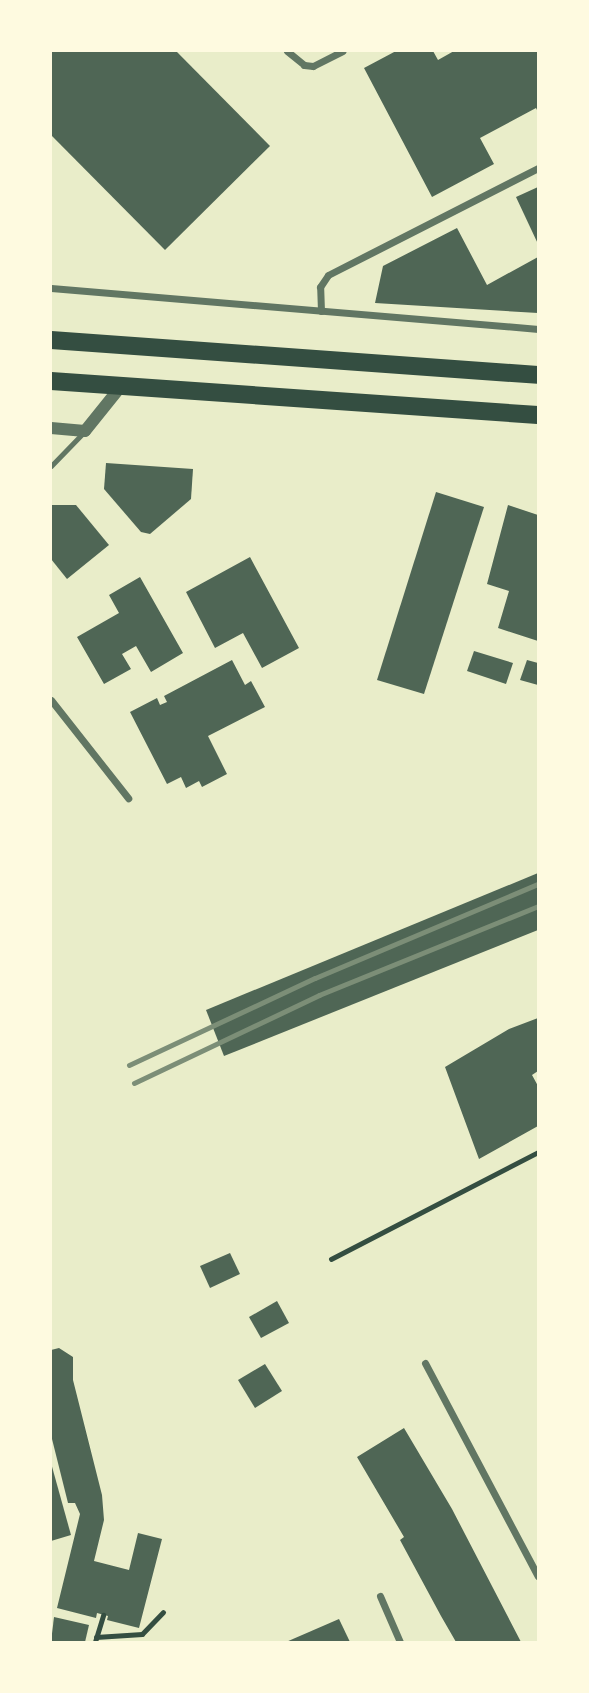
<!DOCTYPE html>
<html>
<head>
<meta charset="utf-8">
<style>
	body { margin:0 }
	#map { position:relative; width:589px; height:1693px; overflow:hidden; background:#e9edc9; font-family:Quicksand,sans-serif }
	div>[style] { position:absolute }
	.building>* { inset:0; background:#4f6655 }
	.path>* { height:4.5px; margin:-2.25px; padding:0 2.25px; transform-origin:2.25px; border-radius:2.25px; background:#344e41 }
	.service>* { height:5px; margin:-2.5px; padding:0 2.5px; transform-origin:2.5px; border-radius:2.5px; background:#617663 }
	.minor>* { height:7px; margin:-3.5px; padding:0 3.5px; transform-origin:3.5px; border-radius:3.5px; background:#617663 }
	.tertiary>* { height:12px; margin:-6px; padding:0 6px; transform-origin:6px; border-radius:6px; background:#617663 }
	.primary>* { height:18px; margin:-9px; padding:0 9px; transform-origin:9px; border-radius:9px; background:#344e41 }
	.rail>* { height:5px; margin:-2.5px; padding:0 2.5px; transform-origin:2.5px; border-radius:2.5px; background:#7c8e77 }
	span { translate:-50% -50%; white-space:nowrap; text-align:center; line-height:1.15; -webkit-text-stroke:7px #fefae0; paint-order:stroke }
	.frame { position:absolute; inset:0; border:52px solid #fefae0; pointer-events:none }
</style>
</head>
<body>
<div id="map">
	<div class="building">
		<div style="clip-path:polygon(51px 51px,176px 51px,270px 146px,165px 250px,51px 135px)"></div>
		<div style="clip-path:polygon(396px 51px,433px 51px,438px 60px,454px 51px,538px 51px,538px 112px,536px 108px,480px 138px,494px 164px,432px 197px,364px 68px)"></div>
		<div style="clip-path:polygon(538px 187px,538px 244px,516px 197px)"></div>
		<div style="clip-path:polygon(457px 228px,487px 285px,538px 257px,538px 313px,375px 303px,383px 266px)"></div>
		<div style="clip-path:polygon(106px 463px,193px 469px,191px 499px,150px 534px,141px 532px,104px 489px)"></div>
		<div style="clip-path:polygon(436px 492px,484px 507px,424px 694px,377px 680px)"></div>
		<div style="clip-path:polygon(51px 505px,76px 505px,109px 545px,67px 579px,51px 559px)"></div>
		<div style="clip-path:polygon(508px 505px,538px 515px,538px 641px,498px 628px,509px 591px,487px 584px)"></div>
		<div style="clip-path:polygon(250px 557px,299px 648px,262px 668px,243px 633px,215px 648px,186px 592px)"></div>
		<div style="clip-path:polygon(140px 577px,183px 653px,151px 672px,136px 646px,122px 654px,131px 669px,104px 684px,77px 637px,119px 613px,109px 595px)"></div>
		<div style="clip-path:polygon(474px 651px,513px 663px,506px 684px,467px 671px)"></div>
		<div style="clip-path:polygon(232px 660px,245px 685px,251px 681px,265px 707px,208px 736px,227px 774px,202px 787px,199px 781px,186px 788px,181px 777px,167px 784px,130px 712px,157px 698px,160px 705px,167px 702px,164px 696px)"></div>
		<div style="clip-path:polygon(527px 660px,538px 663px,538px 685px,520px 680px)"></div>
		<div style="clip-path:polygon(538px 873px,538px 930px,224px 1056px,206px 1010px)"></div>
		<div style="clip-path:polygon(538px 1018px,538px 1071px,532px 1075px,538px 1086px,538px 1126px,479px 1159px,445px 1067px,509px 1029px)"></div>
		<div style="clip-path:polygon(230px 1253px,240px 1274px,210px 1288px,200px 1266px)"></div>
		<div style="clip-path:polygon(277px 1301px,289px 1323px,261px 1338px,249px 1317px)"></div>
		<div style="clip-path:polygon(59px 1348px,73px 1357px,73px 1380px,102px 1495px,104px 1520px,94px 1561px,129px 1570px,138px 1533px,162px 1539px,139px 1628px,107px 1620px,108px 1616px,97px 1613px,96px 1618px,57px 1608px,80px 1514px,75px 1503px,68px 1503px,51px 1435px,51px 1350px)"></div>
		<div style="clip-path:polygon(265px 1364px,282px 1391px,255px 1408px,238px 1380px)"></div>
		<div style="clip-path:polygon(404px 1428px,452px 1509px,521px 1642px,456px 1642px,441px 1616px,400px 1540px,404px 1537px,357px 1457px)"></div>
		<div style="clip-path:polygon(51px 1463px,71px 1535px,51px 1541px)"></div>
		<div style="clip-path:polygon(54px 1617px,89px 1625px,85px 1642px,51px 1642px)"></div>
		<div style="clip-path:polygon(339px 1619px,350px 1642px,286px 1642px)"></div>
	</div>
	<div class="path">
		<div style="left:331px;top:1259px;width:233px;rotate:-27.3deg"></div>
		<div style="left:96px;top:1637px;width:46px;rotate:-3.7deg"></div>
		<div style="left:142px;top:1634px;width:30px;rotate:-46deg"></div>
		<div style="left:95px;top:1642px;width:28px;rotate:-73deg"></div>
	</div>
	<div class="service">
		<div style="left:51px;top:466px;width:47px;rotate:-45.9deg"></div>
	</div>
	<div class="minor">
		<div style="left:287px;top:51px;width:22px;rotate:39deg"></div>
		<div style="left:304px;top:65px;width:9px;rotate:6deg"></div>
		<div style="left:313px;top:66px;width:33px;rotate:-27deg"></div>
		<div style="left:51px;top:288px;width:489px;rotate:4.8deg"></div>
		<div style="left:321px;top:311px;width:24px;rotate:-92deg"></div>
		<div style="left:320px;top:287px;width:14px;rotate:-56deg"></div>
		<div style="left:328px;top:275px;width:236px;rotate:-27deg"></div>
		<div style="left:51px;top:700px;width:125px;rotate:51.8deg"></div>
		<div style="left:425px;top:1363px;width:241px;rotate:62.1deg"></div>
		<div style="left:380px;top:1596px;width:50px;rotate:66.5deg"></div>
	</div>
	<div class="tertiary">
		<div style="left:51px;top:428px;width:34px;rotate:5deg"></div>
		<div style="left:85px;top:431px;width:59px;rotate:-51.2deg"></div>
	</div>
	<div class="primary">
		<div style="left:51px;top:340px;width:488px;rotate:4.1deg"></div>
		<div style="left:51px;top:381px;width:488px;rotate:4deg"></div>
	</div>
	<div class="rail">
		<div style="left:129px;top:1065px;width:205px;rotate:-25.1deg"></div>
		<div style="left:315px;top:978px;width:242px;rotate:-22.9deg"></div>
		<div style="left:134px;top:1083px;width:205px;rotate:-25.4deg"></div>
		<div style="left:319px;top:995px;width:236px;rotate:-22.1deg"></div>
	</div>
	<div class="frame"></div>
</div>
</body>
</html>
